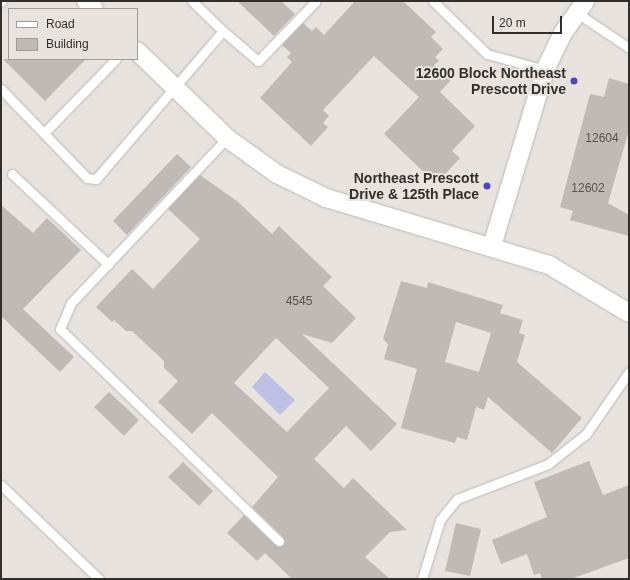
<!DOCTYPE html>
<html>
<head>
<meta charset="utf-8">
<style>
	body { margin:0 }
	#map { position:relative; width:630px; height:580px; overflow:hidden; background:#e9e3df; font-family:Arial,sans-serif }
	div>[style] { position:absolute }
	.water>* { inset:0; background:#bdbfe4 }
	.building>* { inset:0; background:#c0bab6 }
	.roads { filter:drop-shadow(0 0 1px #bdb8b3) drop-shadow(0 0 1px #bdb8b3) }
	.service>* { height:9px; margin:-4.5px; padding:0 4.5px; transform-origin:4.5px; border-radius:4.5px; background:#fff }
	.minor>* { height:18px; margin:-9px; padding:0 9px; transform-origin:9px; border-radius:9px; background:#fff }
	.dots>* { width:11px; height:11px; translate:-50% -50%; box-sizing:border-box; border:2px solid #e9e3df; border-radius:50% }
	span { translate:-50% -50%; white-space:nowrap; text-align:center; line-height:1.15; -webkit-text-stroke:4px #e9e3df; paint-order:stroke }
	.number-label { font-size:12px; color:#55524f }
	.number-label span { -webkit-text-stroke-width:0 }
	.poi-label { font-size:14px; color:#312f2d; font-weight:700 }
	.right { translate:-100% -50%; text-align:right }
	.frame { position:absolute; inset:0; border:2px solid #312f2d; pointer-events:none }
	.legend { position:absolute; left:8px; top:8px; width:130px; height:52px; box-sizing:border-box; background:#e9e3df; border:1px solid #9f9b98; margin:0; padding:5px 7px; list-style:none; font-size:12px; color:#312f2d }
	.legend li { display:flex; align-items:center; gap:8px; height:20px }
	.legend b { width:20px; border:1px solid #9f9b98 }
	.scale { position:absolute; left:492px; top:16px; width:70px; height:18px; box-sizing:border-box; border:2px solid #312f2d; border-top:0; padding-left:5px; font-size:12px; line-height:14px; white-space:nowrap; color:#312f2d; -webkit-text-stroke:3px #e9e3df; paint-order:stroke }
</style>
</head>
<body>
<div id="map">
	<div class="water">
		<div style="clip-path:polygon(265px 372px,295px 400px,280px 415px,252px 387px)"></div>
	</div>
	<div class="building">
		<div style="clip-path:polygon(237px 1px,281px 1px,295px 14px,274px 36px)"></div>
		<div style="clip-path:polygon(355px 1px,403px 1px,436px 32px,431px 37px,443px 49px,435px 57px,439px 61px,434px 65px,451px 80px,440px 92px,475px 126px,452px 151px,460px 158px,436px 184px,384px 134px,419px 97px,374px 56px,323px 110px,329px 116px,323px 123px,328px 127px,311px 146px,260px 98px,292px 62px,287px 57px,291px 53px,282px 45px,303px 23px,312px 31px,316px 27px,324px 35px)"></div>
		<div style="clip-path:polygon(3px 59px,86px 59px,45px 101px)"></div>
		<div style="clip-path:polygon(609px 78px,629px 84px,629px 130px,608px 203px,629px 215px,629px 236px,570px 220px,573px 211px,560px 207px,590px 94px,604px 97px)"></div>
		<div style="clip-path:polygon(177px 154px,191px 167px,127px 235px,113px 221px)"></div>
		<div style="clip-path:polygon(evenodd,200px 175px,237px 201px,272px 234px,279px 226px,332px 277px,323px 286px,356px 318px,332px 343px,302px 334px,397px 424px,371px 451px,346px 426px,314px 459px,344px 488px,353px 478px,407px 530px,390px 532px,365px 557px,390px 579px,292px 579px,265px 553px,257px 561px,227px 533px,244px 515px,275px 545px,284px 545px,283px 537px,252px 507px,278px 477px,212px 413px,192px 434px,158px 402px,178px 381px,164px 368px,164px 361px,132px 331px,126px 331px,114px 320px,112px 322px,96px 307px,132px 269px,153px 289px,200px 239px,168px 209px,200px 175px,276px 338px,329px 388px,287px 432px,234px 383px,276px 338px)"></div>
		<div style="clip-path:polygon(1px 205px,33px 233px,47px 218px,81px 250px,23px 309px,74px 357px,60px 372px,1px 316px)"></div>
		<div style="clip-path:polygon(evenodd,401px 281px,427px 288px,428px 282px,503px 305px,500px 313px,523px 320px,519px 333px,525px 335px,517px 362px,582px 418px,552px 453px,488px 397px,484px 410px,476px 407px,467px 440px,457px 437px,455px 443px,401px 428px,417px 369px,384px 359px,388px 344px,383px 339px,401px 281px,456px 322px,491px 333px,479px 372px,445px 362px,456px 322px)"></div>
		<div style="clip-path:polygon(109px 392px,139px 420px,124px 436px,94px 407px)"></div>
		<div style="clip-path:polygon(589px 461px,603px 495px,629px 485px,629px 558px,571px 579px,542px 579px,540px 573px,534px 575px,527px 554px,501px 564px,492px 540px,547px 517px,534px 482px)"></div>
		<div style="clip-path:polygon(183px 462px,213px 491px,199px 506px,168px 477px)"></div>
		<div style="clip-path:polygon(456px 523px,481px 529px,470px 576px,445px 571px)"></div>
	</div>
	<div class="roads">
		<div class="service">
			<div style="left:192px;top:1px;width:43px;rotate:44.1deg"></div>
			<div style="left:433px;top:1px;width:76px;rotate:44.5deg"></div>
			<div style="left:487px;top:54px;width:60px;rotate:15.4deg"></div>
			<div style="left:1px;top:2px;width:1px;rotate:-45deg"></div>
			<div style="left:577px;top:13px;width:63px;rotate:33.9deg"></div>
			<div style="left:1px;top:89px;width:124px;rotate:46deg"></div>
			<div style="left:87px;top:178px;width:9px;rotate:6deg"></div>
			<div style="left:96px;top:179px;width:195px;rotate:-49.4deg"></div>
			<div style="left:223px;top:31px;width:46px;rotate:40.6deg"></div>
			<div style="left:258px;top:61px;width:83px;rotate:-46deg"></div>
			<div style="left:44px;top:133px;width:103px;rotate:-45.8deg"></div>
			<div style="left:227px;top:138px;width:227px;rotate:133.4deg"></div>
			<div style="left:71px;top:303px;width:28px;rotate:113deg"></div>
			<div style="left:60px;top:329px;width:305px;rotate:44.1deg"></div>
			<div style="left:12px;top:174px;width:132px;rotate:43.2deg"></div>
			<div style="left:1px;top:485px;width:136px;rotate:43.8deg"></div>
			<div style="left:422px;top:579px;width:62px;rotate:-73deg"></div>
			<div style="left:440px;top:520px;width:27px;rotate:-51deg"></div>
			<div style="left:457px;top:499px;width:97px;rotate:-21deg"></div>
			<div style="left:548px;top:464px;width:48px;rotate:-38.3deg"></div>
			<div style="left:586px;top:434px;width:75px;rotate:-55.3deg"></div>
		</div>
		<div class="minor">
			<div style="left:86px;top:1px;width:11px;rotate:45deg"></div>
			<div style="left:137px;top:51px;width:125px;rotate:44deg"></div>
			<div style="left:227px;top:138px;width:62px;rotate:35.8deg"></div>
			<div style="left:277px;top:174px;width:55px;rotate:26.1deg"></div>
			<div style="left:326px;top:198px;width:233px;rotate:16.7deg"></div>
			<div style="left:549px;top:265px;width:93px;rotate:31deg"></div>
			<div style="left:492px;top:246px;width:184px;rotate:-73.2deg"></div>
			<div style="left:545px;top:70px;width:41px;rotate:-64.1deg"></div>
			<div style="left:563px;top:33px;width:39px;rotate:-55deg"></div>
		</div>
	</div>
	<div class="dots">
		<div style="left:574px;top:81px;background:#5244bb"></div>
		<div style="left:487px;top:186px;background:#5244bb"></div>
	</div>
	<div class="number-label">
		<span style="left:602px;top:139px">12604</span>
		<span style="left:588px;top:189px">12602</span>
		<span style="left:299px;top:302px">4545</span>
	</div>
	<div class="poi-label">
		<span class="right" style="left:566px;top:81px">12600 Block Northeast<br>Prescott Drive</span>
		<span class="right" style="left:479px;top:186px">Northeast Prescott<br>Drive &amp; 125th Place</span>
	</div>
	<div class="frame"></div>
	<ul class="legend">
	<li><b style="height:5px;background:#fff"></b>Road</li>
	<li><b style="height:11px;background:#c0bab6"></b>Building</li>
	</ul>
	<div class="scale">20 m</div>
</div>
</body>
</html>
